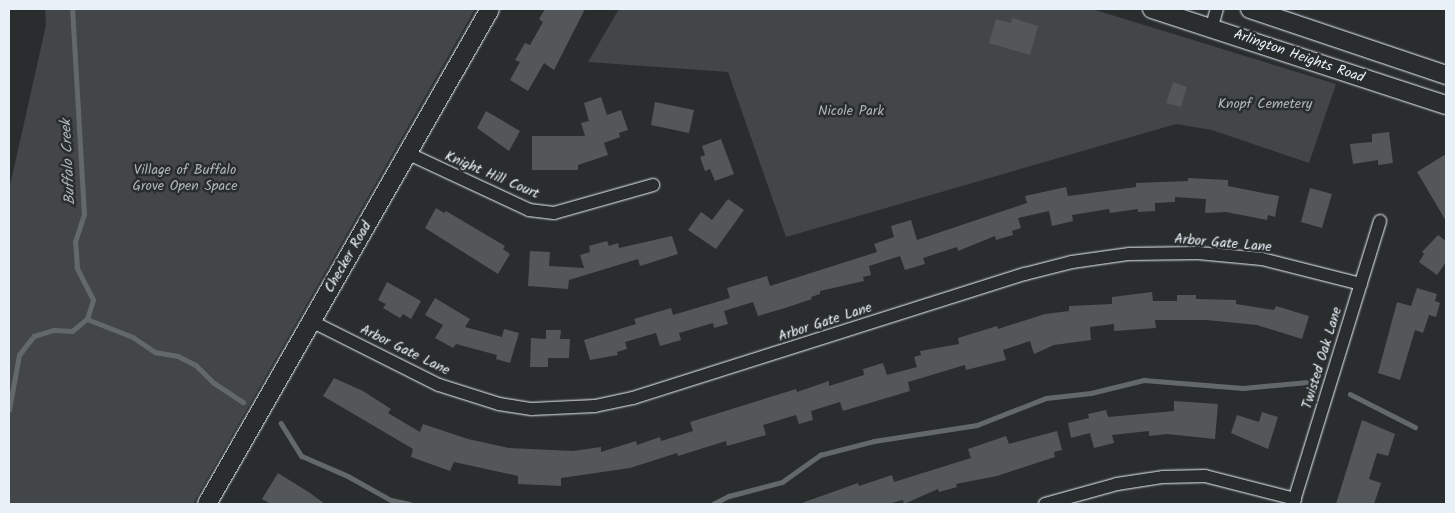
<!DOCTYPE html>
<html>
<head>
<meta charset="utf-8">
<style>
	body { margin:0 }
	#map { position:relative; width:1455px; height:513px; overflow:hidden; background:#2a2d2e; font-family:Kalam,sans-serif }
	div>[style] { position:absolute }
	.green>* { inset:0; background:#424648 }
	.stream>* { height:4.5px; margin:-2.25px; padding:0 2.25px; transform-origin:2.25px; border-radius:2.25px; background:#63686b }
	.building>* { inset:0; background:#535759 }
	.roads { filter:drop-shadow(0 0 1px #e8f1f8) drop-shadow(0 0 1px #e8f1f8) }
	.street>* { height:12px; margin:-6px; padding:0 6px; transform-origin:6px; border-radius:6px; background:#2a2d2e }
	.secondary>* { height:18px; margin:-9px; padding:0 9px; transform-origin:9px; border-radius:9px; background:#2a2d2e }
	span { translate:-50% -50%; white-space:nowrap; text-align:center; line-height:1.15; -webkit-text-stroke:5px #2a2d2e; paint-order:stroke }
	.street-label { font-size:14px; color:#e8f1f8 }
	.park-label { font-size:14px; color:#aeb5ba }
	.water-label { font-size:15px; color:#acb3b9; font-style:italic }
	.frame { position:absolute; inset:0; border:10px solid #e8f1f8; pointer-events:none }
</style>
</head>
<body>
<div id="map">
	<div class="green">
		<div style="clip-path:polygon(45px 9px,475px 9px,193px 504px,9px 504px,9px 190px,46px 25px)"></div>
		<div style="clip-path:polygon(619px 9px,1092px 9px,1336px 84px,1309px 163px,1212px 130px,1176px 124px,786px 237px,728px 72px,588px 62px)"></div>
	</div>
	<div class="stream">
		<div style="left:87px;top:319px;width:49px;rotate:21.4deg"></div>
		<div style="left:133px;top:337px;width:27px;rotate:34deg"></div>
		<div style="left:155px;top:352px;width:23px;rotate:10deg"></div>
		<div style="left:178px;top:356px;width:20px;rotate:27deg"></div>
		<div style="left:196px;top:365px;width:25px;rotate:45deg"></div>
		<div style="left:214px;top:383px;width:35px;rotate:33deg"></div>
		<div style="left:1350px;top:394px;width:73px;rotate:26.9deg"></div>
		<div style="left:9px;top:410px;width:56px;rotate:-79.7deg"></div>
		<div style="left:19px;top:355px;width:24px;rotate:-52deg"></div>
		<div style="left:34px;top:336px;width:21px;rotate:-17deg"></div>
		<div style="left:54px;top:330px;width:18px;rotate:3deg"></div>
		<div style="left:72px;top:331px;width:19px;rotate:-39deg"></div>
		<div style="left:87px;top:319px;width:20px;rotate:-72deg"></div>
		<div style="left:93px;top:300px;width:36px;rotate:-117deg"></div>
		<div style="left:77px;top:268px;width:26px;rotate:-94deg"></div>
		<div style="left:75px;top:242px;width:28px;rotate:-72deg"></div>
		<div style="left:84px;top:215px;width:206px;rotate:-93.3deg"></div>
		<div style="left:281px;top:423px;width:39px;rotate:58deg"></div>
		<div style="left:302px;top:456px;width:50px;rotate:23.5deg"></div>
		<div style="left:348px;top:476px;width:49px;rotate:29.2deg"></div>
		<div style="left:391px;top:500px;width:19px;rotate:12deg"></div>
		<div style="left:713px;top:504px;width:18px;rotate:-27deg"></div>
		<div style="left:729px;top:496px;width:55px;rotate:-14.8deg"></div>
		<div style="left:782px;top:482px;width:47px;rotate:-35.4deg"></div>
		<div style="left:820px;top:455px;width:56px;rotate:-14.5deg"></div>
		<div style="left:874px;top:441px;width:104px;rotate:-8.8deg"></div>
		<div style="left:977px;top:425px;width:74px;rotate:-21.4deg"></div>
		<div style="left:1046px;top:398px;width:45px;rotate:-6.3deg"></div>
		<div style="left:1091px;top:393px;width:55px;rotate:-13.8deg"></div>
		<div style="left:1144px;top:380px;width:99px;rotate:4.6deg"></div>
		<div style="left:1243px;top:388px;width:65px;rotate:-5.3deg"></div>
	</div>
	<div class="building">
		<div style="clip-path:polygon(545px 9px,585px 9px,554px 70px,544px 63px,528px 91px,510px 80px,520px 62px,515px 60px,525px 43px,530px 45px,543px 22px,539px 19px)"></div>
		<div style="clip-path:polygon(1012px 18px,1038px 26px,1030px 55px,989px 43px,996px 19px,1011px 23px)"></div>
		<div style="clip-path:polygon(1173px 82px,1187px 87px,1181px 107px,1166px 103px)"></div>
		<div style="clip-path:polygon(601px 97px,607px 115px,621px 110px,628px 130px,619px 133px,620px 137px,604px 143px,608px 155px,578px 165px,578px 170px,532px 170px,532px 136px,585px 136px,581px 123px,589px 121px,584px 103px)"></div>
		<div style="clip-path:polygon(655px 102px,694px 110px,689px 133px,651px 125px)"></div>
		<div style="clip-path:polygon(486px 111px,520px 131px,509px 151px,477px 128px)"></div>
		<div style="clip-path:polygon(1389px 132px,1393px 163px,1378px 165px,1378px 160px,1353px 164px,1350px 144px,1372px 142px,1372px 134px)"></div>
		<div style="clip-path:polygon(721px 139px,734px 174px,715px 181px,710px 169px,705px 171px,700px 157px,705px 155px,702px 146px)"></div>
		<div style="clip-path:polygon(1446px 154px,1446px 221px,1417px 172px)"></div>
		<div style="clip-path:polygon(1188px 178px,1228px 180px,1228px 186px,1279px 196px,1275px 217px,1268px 215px,1267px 220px,1226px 212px,1205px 213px,1206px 199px,1175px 197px,1175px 202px,1155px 203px,1155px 211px,1138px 212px,1138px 209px,1110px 213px,1109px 209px,1072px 215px,1073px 221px,1052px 226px,1049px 211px,1018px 218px,1021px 228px,1012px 231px,1013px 235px,996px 240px,995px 236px,958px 251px,957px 247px,923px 258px,925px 264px,905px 270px,900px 256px,869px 266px,871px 275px,863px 277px,864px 281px,820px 291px,820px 294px,811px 297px,812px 299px,785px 308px,758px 316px,753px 302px,724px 311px,728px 324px,714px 328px,713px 323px,679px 333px,681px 340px,660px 346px,656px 333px,625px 342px,627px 349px,617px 352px,618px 355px,590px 360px,584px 340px,636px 324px,634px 319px,671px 308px,673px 315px,730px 298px,727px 288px,767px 276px,770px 286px,877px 252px,874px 244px,894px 237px,891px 226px,911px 220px,917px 240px,1027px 203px,1025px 196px,1066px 187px,1068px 196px,1136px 187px,1136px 183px,1188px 181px)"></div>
		<div style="clip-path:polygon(1310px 188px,1332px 194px,1322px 228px,1301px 222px)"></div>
		<div style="clip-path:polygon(728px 199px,744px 210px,716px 249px,688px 230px,701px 212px,712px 220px)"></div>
		<div style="clip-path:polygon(436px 208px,444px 213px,446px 211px,505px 246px,503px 249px,510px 254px,498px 274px,425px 228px)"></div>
		<div style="clip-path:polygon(1438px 235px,1446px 241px,1446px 262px,1437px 275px,1419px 262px,1424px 254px,1422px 252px)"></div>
		<div style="clip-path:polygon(672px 236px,678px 254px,640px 266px,638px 259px,569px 280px,568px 289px,528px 286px,530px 251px,550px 252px,549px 266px,584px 268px,580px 255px,590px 252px,589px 246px,607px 241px,609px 246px,618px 243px,619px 248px)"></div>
		<div style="clip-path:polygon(387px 282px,421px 301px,411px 319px,403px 314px,400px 318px,383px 308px,386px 304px,378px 300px)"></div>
		<div style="clip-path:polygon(1417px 288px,1437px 294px,1435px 301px,1440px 303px,1436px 317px,1429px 315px,1423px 333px,1415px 330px,1400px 380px,1378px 373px,1397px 302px,1411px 306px)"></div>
		<div style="clip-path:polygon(1152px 292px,1153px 301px,1177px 301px,1177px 295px,1196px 295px,1196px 299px,1236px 300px,1236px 304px,1274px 310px,1276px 306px,1309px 316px,1302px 339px,1257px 325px,1206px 320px,1155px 320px,1156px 328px,1114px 331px,1114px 324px,1090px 327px,1091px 340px,1054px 345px,1034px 354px,1030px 341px,1003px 350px,1006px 360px,966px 370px,965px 365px,908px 382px,910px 391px,843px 411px,840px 402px,811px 411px,813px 420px,799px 424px,796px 415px,763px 425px,766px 435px,727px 446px,726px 441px,678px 456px,677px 453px,630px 468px,561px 478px,561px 486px,518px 484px,518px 476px,454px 462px,450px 471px,411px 457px,413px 449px,323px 396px,334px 378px,363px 391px,391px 409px,388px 413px,420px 432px,423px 424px,468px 439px,509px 448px,573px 451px,601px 447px,601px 452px,636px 441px,637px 445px,660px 437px,661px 441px,693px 431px,690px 422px,796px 389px,797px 392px,829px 381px,829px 386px,864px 375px,863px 369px,883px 363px,887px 375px,917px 367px,914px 357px,921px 355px,920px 351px,959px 344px,958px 338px,997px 326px,998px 329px,1045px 314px,1069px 311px,1069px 306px,1112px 304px,1112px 297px)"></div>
		<div style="clip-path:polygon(435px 298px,470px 319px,465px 327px,502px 337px,504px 329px,519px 333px,510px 363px,496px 359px,497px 355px,456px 344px,453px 348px,435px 338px,443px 325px,425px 315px)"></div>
		<div style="clip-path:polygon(546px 330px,561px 330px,560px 339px,570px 339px,569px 358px,548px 358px,548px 367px,530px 367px,531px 338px,546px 339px)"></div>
		<div style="clip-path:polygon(1174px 401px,1218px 404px,1215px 439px,1167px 434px,1149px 436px,1149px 431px,1112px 435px,1114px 443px,1094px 448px,1090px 433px,1071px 438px,1068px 423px,1089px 418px,1088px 414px,1106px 410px,1108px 417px,1174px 411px)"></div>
		<div style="clip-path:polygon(1262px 412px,1278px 417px,1268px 449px,1231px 433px,1237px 415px,1259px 422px)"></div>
		<div style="clip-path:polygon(1362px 420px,1395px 434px,1388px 456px,1377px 453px,1369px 479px,1381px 483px,1374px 504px,1336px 504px)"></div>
		<div style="clip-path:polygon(1057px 431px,1062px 450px,1054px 452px,1055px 457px,997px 476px,956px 484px,957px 487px,939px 492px,938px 489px,904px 504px,903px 500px,888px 504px,799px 504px,858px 483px,859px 486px,892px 475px,894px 482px,971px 458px,968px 449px,1006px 436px,1009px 444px)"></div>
		<div style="clip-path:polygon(278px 473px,310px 493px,325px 504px,271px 504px,262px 499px)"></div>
	</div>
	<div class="roads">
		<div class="street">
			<div style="left:1212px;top:26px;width:18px;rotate:-74deg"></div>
			<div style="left:407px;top:153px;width:135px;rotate:25deg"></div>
			<div style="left:529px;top:210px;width:25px;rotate:7deg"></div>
			<div style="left:554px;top:213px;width:103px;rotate:-15.8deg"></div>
			<div style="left:311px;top:321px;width:143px;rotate:26.6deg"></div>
			<div style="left:439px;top:385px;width:63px;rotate:17.6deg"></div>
			<div style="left:499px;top:404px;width:33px;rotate:9deg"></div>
			<div style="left:532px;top:409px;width:63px;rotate:-2.7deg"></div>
			<div style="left:595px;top:406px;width:39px;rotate:-12deg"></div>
			<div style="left:633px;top:398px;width:411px;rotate:-17.6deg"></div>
			<div style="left:1025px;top:274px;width:49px;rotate:-14.3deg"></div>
			<div style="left:1072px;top:262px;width:58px;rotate:-8deg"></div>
			<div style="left:1129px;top:254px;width:69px;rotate:-0.8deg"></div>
			<div style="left:1198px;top:253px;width:64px;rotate:5.4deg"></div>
			<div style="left:1262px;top:259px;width:102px;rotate:14.2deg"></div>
			<div style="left:1045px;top:504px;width:75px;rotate:-15.5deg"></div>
			<div style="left:1117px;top:484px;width:47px;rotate:-8.7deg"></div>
			<div style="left:1163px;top:477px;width:42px;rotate:-1.4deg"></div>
			<div style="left:1205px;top:476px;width:93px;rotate:14.3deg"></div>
			<div style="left:1293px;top:504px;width:296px;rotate:-72.9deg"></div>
		</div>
		<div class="secondary">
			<div style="left:1152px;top:9px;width:309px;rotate:18.1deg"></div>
			<div style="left:1250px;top:9px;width:207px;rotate:18.6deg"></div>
			<div style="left:207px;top:504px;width:570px;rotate:-60.24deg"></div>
		</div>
	</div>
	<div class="street-label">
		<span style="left:1299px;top:56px;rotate:19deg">Arlington Heights Road</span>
		<span style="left:492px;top:175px;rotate:23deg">Knight Hill Court</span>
		<span style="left:1223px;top:243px;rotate:5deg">Arbor Gate Lane</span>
		<span style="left:348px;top:257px;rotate:-60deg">Checker Road</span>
		<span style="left:825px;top:322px;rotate:-18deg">Arbor Gate Lane</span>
		<span style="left:405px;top:350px;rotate:26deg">Arbor Gate Lane</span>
		<span style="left:1322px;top:358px;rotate:-73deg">Twisted Oak Lane</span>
	</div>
	<div class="park-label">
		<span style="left:1265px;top:104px">Knopf Cemetery</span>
		<span style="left:851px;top:111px">Nicole Park</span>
		<span style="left:185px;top:178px">Village of Buffalo<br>Grove Open Space</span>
	</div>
	<div class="water-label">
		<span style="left:69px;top:162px;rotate:-93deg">Buffalo Creek</span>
	</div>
	<div class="frame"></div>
</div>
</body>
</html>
